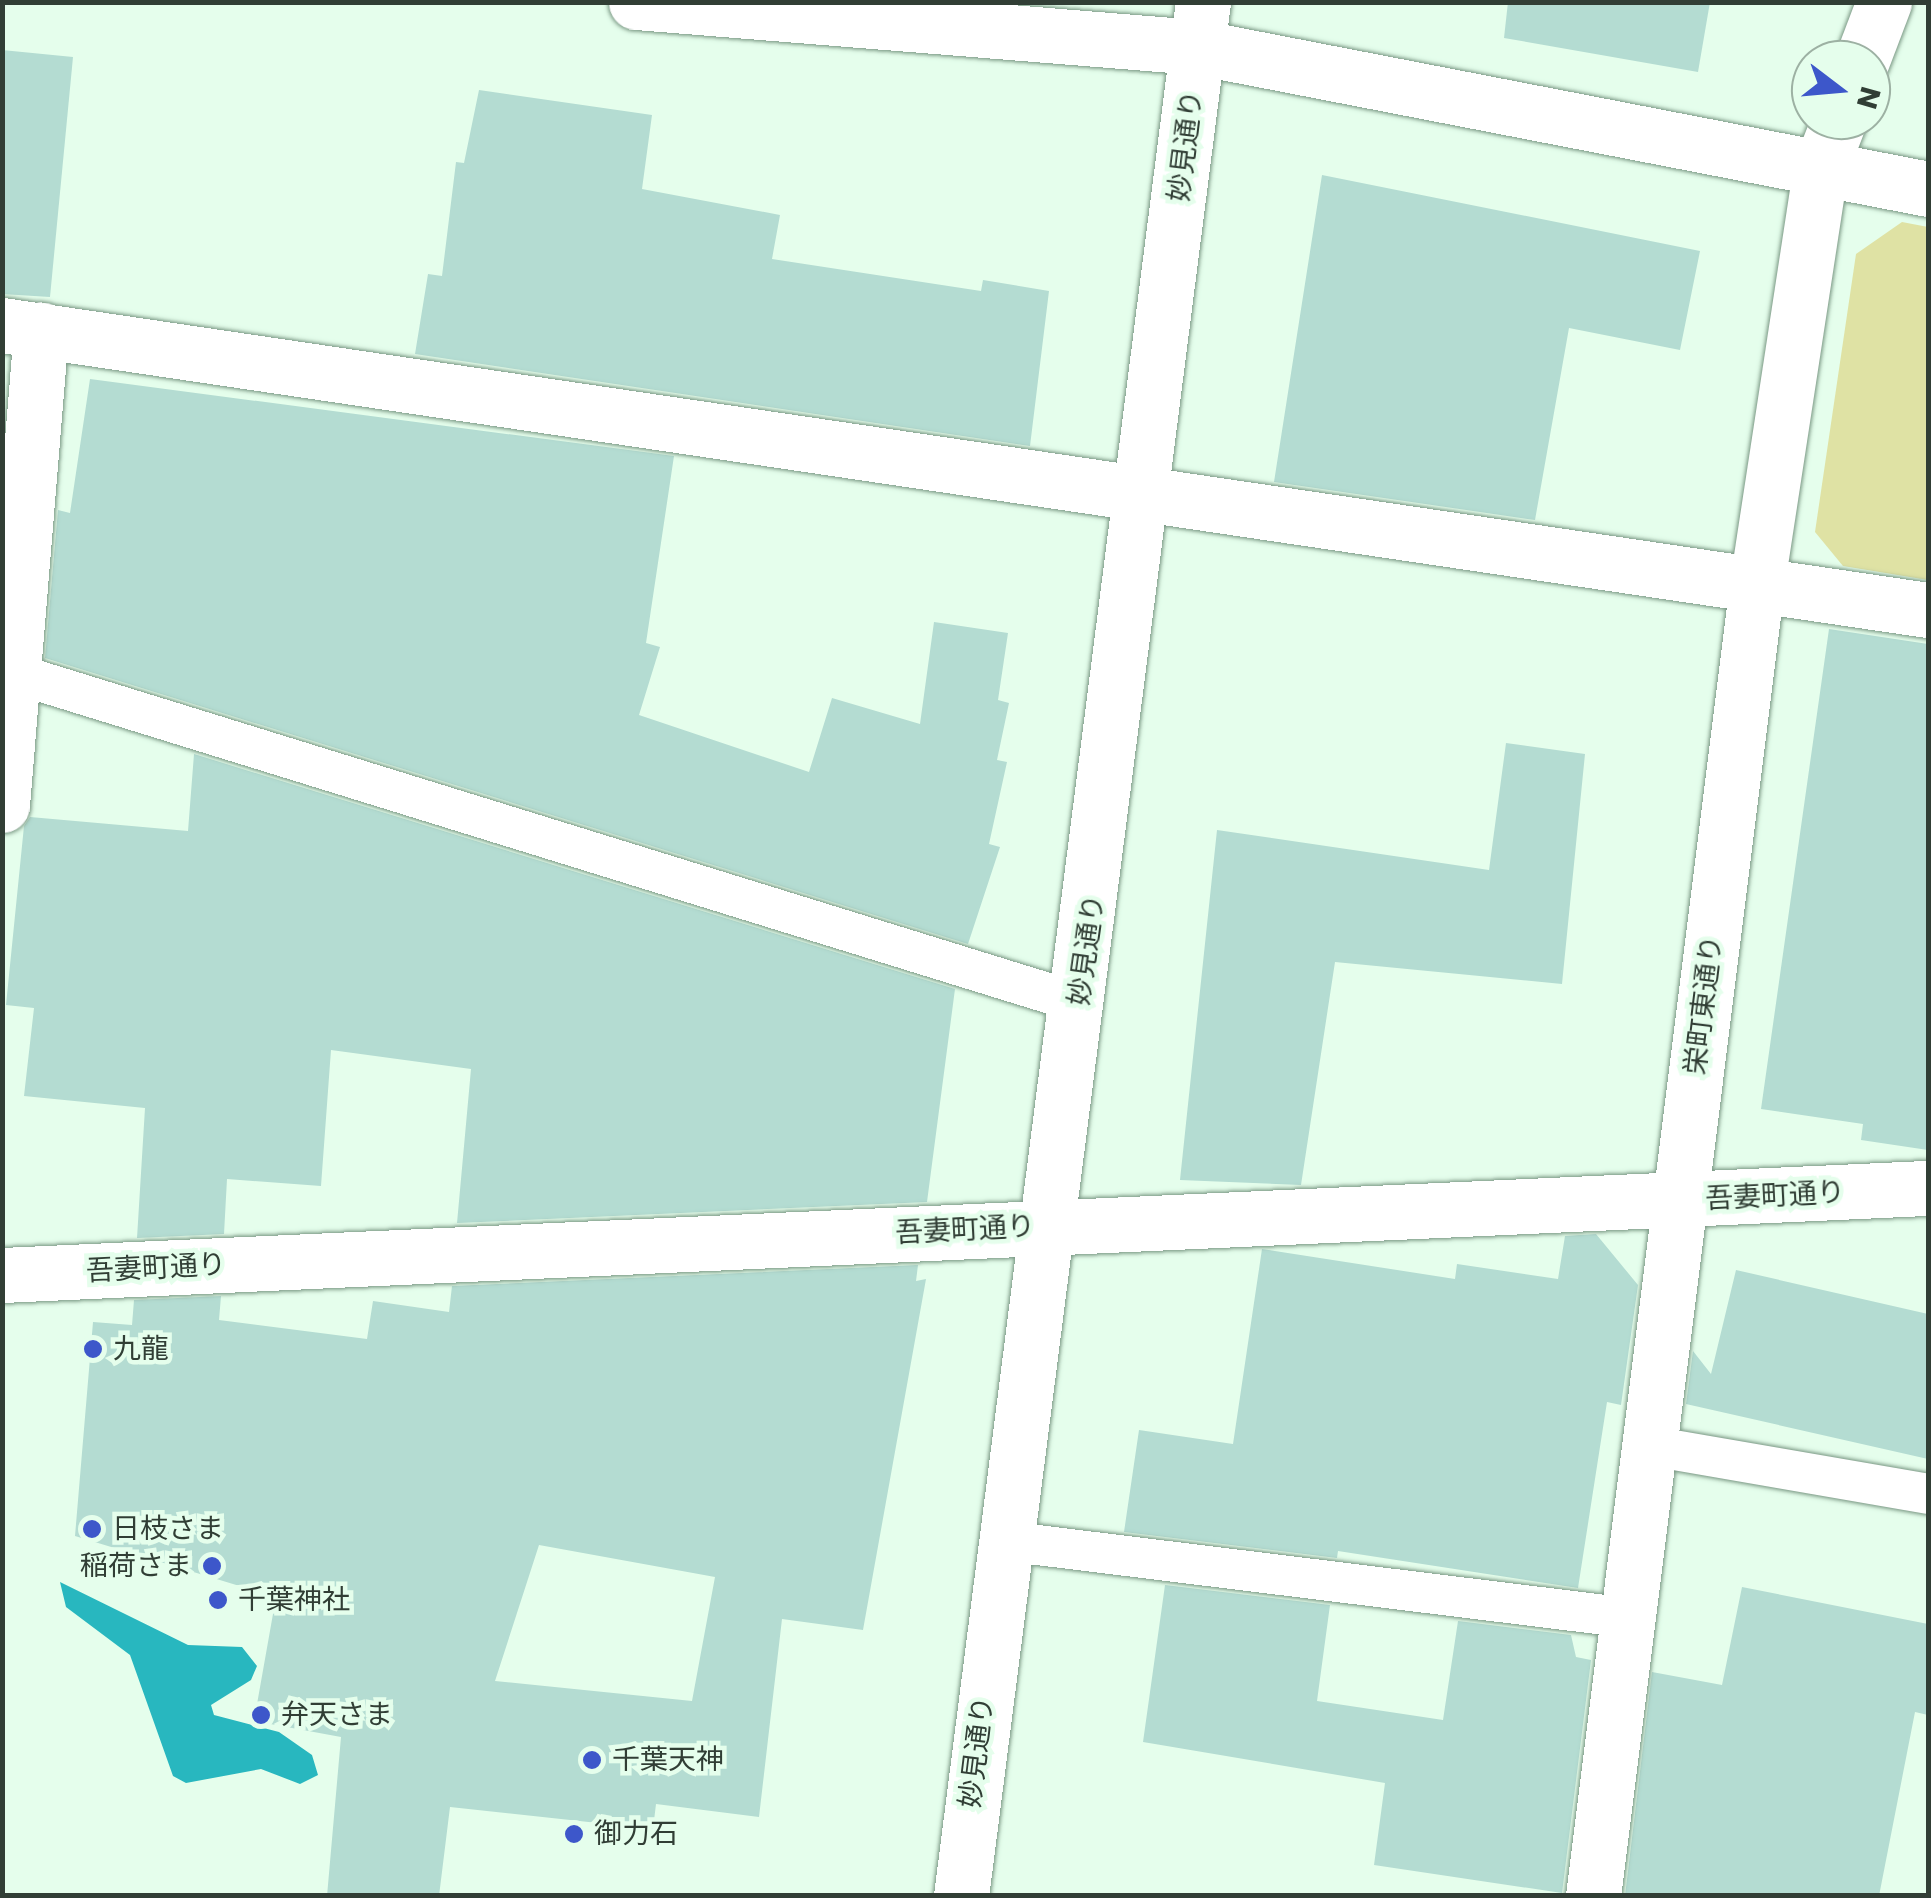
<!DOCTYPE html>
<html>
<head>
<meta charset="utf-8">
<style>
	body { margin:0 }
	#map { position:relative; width:1931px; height:1898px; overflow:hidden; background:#e5feec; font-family:Poppins,"Noto Sans JP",sans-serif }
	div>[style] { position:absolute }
	.green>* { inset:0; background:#dfe2a4 }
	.water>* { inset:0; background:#28b7bf }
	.building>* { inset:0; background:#b4dcd2 }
	.roads { filter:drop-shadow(0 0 2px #799783) drop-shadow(0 0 2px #799783) }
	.lane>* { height:40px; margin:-20px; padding:0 20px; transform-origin:20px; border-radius:20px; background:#fff }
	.street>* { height:55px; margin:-27.5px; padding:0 27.5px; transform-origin:27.5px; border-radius:27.5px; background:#fff }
	.secondary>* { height:55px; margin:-27.5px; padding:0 27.5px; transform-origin:27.5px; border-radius:27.5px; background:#fff }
	.dots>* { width:28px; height:28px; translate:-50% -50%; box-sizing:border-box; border:5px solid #e5feec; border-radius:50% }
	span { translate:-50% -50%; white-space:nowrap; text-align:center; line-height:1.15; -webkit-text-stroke:9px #e5feec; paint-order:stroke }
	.street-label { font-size:28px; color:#313e35 }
	.poi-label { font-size:28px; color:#313e35 }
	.left { translate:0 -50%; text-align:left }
	.right { translate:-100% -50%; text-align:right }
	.frame { position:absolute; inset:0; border:5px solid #313e35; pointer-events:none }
	.north { position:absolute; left:1791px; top:40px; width:100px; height:100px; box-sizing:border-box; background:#e5feec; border:2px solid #9db1a3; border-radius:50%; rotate:106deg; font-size:28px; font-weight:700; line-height:40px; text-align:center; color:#313e35 }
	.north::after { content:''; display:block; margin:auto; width:35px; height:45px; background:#3d57ca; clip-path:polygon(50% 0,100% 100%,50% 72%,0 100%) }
</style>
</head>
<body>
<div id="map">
	<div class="green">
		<div style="clip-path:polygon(1902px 222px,1928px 227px,1928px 580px,1843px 566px,1815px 532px,1856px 254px)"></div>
	</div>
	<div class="water">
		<div style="clip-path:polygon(60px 1582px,188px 1645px,242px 1647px,257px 1666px,251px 1680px,211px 1705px,214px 1715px,279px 1732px,312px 1755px,318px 1775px,300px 1784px,261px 1769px,186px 1783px,173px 1776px,130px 1655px,66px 1607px)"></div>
	</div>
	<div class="building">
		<div style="clip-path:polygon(1508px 2px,1710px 2px,1698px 72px,1504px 38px)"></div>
		<div style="clip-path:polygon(2px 50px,73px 57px,50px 297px,2px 294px)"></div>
		<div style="clip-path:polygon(479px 90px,652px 115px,642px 189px,780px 215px,772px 259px,981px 291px,983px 280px,1049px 291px,1030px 446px,415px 354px,428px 274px,442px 276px,456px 162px,464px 163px)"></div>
		<div style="clip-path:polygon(1322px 175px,1700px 251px,1680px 350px,1569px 328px,1535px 520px,1274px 482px)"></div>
		<div style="clip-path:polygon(90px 379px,674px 456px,646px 643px,660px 647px,639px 715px,809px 772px,832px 698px,920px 724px,934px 622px,1008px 633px,998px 700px,1009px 703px,997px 760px,1007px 762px,989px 844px,1000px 847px,968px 944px,45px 658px,58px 510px,70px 513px)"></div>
		<div style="clip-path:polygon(1829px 629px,1928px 644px,1928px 1150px,1861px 1140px,1863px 1124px,1761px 1109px)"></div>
		<div style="clip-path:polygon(1506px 743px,1585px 754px,1562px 984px,1335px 962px,1301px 1185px,1180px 1180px,1217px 830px,1489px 870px)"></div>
		<div style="clip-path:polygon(194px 754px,955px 989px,927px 1202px,457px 1223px,471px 1069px,331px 1050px,321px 1186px,227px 1179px,224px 1234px,137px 1238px,145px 1108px,24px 1096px,34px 1008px,6px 1005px,24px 826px,30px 817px,188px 831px)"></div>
		<div style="clip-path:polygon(1596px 1234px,1638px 1285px,1621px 1405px,1607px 1402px,1578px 1588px,1338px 1551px,1337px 1558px,1124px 1532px,1139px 1430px,1233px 1444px,1262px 1249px,1455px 1279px,1457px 1264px,1558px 1279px,1565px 1236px)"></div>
		<div style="clip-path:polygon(evenodd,918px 1265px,916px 1281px,926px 1279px,863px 1630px,782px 1619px,759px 1817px,656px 1804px,653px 1829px,450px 1807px,439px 1896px,327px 1896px,341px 1737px,254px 1721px,276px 1597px,75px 1536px,93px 1322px,132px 1325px,134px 1300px,221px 1296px,219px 1320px,367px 1339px,373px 1301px,449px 1312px,452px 1286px,918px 1265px,539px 1545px,715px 1577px,692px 1701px,495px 1681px,539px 1545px)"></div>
		<div style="clip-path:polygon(1736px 1270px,1928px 1314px,1928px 1459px,1686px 1404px,1693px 1351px,1711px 1374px)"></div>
		<div style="clip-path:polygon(1165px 1585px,1330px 1605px,1317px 1701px,1443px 1720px,1458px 1621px,1571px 1635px,1576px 1657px,1591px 1660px,1562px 1893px,1374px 1865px,1385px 1783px,1143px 1742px)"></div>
		<div style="clip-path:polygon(1742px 1587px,1928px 1624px,1928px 1715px,1915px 1712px,1879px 1896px,1625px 1896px,1652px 1672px,1722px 1685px)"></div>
	</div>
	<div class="roads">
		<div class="lane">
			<div style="left:10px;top:672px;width:1120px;rotate:17.19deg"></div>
			<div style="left:1651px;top:1446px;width:281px;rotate:9.8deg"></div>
			<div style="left:1005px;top:1541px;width:629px;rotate:7.03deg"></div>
		</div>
		<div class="street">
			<div style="left:636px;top:2px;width:563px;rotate:4.59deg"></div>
			<div style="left:1197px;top:47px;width:745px;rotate:10.99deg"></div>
			<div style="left:2px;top:325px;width:1947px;rotate:8.42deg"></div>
			<div style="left:2px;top:805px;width:477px;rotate:-85.3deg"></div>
		</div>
		<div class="secondary">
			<div style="left:1862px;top:60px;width:62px;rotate:-69.2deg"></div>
			<div style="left:2px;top:1275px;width:1928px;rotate:-2.59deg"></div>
			<div style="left:961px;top:1896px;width:1909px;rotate:-82.72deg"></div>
			<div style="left:1593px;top:1896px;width:1323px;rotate:-82.88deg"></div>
			<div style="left:1757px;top:583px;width:419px;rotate:-81.3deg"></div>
			<div style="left:1820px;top:169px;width:53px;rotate:-68.8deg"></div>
		</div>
	</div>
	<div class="dots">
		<div style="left:93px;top:1349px;background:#3d57ca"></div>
		<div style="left:92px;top:1529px;background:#3d57ca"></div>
		<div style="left:212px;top:1566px;background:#3d57ca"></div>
		<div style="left:218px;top:1600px;background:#3d57ca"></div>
		<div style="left:261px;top:1715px;background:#3d57ca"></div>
		<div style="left:592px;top:1760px;background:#3d57ca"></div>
		<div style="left:574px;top:1834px;background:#3d57ca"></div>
	</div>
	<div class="street-label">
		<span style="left:1186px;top:146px;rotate:-83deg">妙見通り</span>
		<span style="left:1087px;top:950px;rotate:-82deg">妙見通り</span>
		<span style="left:1704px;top:1005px;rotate:-83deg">栄町東通り</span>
		<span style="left:1775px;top:1196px;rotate:-3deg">吾妻町通り</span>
		<span style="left:965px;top:1230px;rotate:-3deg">吾妻町通り</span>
		<span style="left:156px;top:1268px;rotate:-3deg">吾妻町通り</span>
		<span style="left:977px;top:1752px;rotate:-83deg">妙見通り</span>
	</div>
	<div class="poi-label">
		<span class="left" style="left:113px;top:1349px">九龍</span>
		<span class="left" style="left:112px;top:1529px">日枝さま</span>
		<span class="right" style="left:192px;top:1566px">稲荷さま</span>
		<span class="left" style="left:238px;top:1600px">千葉神社</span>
		<span class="left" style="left:281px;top:1715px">弁天さま</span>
		<span class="left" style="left:612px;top:1760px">千葉天神</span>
		<span class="left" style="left:594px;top:1834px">御力石</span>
	</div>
	<div class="frame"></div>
	<div class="north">N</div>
</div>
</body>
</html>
